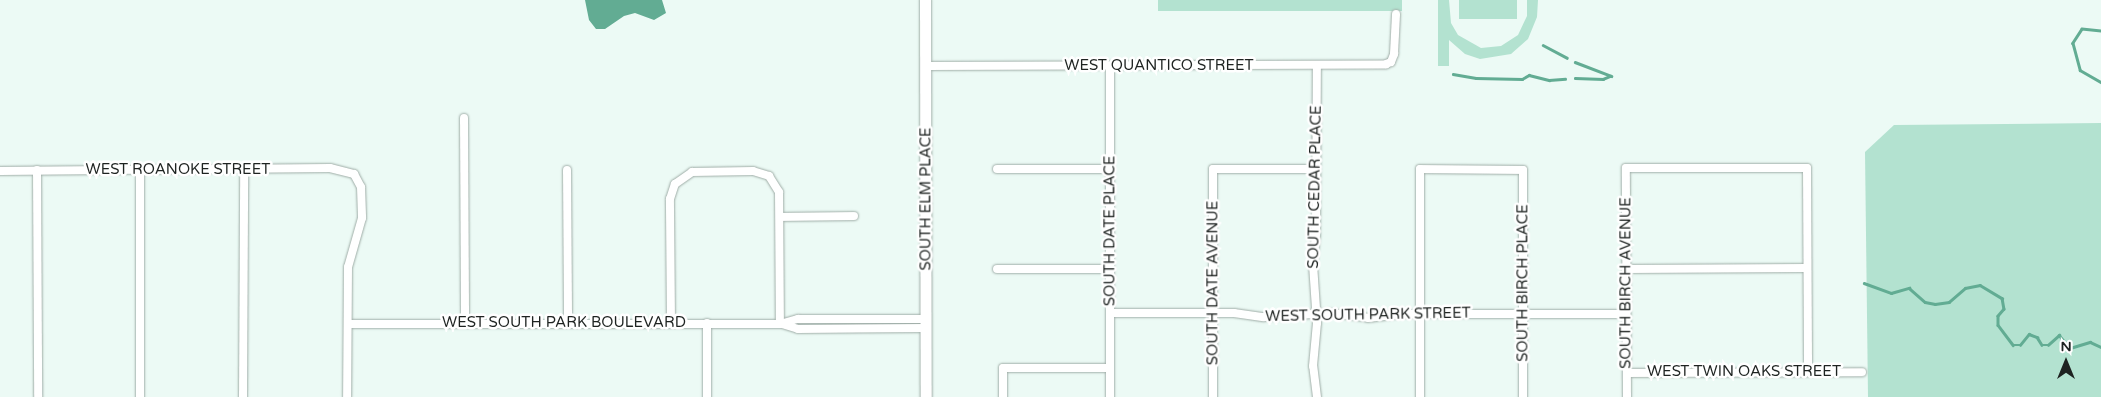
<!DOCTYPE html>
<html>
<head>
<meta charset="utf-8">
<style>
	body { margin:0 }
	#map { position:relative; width:2101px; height:397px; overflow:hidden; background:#ecfaf5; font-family:"Varela Round",sans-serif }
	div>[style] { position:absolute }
	.green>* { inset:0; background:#b3e2d0 }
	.water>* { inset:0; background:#62ac93 }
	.stream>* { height:2.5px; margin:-1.25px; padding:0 1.25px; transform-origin:1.25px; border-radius:1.25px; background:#62ac93 }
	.roads { filter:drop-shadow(0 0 1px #9fada7) drop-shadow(0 0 1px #9fada7) }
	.street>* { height:8px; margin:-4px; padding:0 4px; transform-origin:4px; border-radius:4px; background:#fff }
	.primary>* { height:11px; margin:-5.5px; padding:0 5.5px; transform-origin:5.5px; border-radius:5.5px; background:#fff }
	span { translate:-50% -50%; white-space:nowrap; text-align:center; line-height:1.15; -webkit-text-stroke:5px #fff; paint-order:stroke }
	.street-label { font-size:15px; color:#1e2321 }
	.north { position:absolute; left:2041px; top:337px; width:50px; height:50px; -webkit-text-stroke:4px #fff; paint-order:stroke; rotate:0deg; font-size:14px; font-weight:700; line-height:20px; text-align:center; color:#1e2321 }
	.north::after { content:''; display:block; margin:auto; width:18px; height:22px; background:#1e2321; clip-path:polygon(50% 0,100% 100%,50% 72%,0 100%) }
</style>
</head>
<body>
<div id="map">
	<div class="green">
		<div style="clip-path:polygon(1158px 0,1402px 0,1402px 11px,1158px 11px)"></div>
		<div style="clip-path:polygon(1438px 0,1449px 0,1451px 23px,1458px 35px,1481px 48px,1501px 46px,1518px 35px,1527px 16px,1527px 0,1538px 0,1537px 17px,1528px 39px,1511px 54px,1480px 59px,1465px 54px,1449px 40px,1449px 66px,1438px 66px)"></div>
		<div style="clip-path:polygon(1459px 0,1517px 0,1517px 19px,1459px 19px)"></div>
		<div style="clip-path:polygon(2101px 123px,2101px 397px,1868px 397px,1865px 152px,1894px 125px)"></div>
	</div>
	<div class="water">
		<div style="clip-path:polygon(585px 0,662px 0,666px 13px,654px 20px,635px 13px,624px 16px,605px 29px,596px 29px,589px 20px)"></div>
	</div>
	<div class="stream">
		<div style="left:2101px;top:31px;width:19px;rotate:-174deg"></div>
		<div style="left:2082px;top:29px;width:17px;rotate:123deg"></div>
		<div style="left:2073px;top:43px;width:28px;rotate:75deg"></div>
		<div style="left:2080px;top:70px;width:24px;rotate:30deg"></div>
		<div style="left:1543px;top:45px;width:27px;rotate:28deg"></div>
		<div style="left:1575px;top:62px;width:39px;rotate:21deg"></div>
		<div style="left:1453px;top:74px;width:23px;rotate:10deg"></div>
		<div style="left:1476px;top:78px;width:46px;rotate:1.2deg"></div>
		<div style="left:1522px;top:79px;width:8px;rotate:-30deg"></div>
		<div style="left:1529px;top:75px;width:21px;rotate:14deg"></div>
		<div style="left:1549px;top:80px;width:16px;rotate:-4deg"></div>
		<div style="left:1575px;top:78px;width:28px;rotate:2deg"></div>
		<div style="left:1603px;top:79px;width:8px;rotate:-23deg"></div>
		<div style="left:1864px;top:283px;width:29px;rotate:20deg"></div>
		<div style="left:1891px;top:293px;width:19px;rotate:-16deg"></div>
		<div style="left:1909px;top:288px;width:21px;rotate:41deg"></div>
		<div style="left:1925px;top:302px;width:10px;rotate:11deg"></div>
		<div style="left:1935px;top:304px;width:14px;rotate:-8deg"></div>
		<div style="left:1949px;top:302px;width:21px;rotate:-41deg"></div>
		<div style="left:1965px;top:288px;width:15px;rotate:-11deg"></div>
		<div style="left:1980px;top:285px;width:26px;rotate:31deg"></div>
		<div style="left:2002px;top:298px;width:11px;rotate:80deg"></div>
		<div style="left:2004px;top:309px;width:9px;rotate:131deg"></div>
		<div style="left:1998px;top:316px;width:9px;rotate:90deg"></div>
		<div style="left:1998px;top:325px;width:25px;rotate:53deg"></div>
		<div style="left:2013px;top:345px;width:7px"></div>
		<div style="left:2020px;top:345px;width:14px;rotate:-51deg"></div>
		<div style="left:2029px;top:334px;width:9px;rotate:21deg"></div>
		<div style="left:2037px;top:337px;width:9px;rotate:58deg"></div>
		<div style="left:2042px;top:345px;width:6px"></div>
		<div style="left:2048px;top:345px;width:15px;rotate:-42deg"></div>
		<div style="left:2059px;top:335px;width:17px;rotate:50deg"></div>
		<div style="left:2070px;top:348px;width:21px;rotate:-17deg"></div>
		<div style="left:2090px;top:342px;width:12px;rotate:24deg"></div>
	</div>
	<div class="roads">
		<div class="street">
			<div style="left:925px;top:66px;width:461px;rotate:-0.2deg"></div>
			<div style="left:1386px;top:64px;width:5px;rotate:-22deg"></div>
			<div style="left:1391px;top:62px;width:9px;rotate:-69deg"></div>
			<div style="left:1394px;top:54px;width:40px;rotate:-87.1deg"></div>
			<div style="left:1110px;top:66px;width:331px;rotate:90deg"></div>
			<div style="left:464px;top:118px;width:206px;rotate:89.7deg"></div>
			<div style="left:997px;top:169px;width:113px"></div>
			<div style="left:37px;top:170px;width:227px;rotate:89.7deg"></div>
			<div style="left:567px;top:170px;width:153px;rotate:89.6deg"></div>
			<div style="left:0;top:171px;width:330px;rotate:-0.5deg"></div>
			<div style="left:330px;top:168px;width:25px;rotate:14deg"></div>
			<div style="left:354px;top:174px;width:15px;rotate:62deg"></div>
			<div style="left:361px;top:187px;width:31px;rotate:88deg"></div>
			<div style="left:362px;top:218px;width:51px;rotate:105.9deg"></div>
			<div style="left:348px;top:267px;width:130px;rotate:90.4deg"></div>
			<div style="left:780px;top:217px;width:74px;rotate:-0.8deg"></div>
			<div style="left:997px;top:269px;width:113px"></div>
			<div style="left:1626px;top:269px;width:181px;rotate:-0.3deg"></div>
			<div style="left:1110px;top:313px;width:124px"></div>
			<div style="left:1234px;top:313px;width:30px;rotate:8deg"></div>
			<div style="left:1264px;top:317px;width:66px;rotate:-3.5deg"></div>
			<div style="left:1330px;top:313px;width:38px;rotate:7deg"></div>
			<div style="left:1368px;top:318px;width:31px;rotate:-7deg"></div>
			<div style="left:1399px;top:314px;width:227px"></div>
			<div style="left:671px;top:323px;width:124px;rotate:-90.5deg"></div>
			<div style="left:670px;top:199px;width:16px;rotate:-72deg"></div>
			<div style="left:675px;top:184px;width:21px;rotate:-35deg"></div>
			<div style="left:692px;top:172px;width:61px;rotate:-0.9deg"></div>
			<div style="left:753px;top:171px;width:17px;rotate:17deg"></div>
			<div style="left:769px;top:176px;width:19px;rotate:58deg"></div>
			<div style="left:779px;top:192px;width:132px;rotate:89.6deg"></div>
			<div style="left:707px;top:323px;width:74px;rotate:90deg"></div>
			<div style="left:348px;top:324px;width:432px"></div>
			<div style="left:780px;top:324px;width:19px;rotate:-16deg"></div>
			<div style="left:798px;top:319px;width:128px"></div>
			<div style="left:782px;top:324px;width:17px;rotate:17deg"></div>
			<div style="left:798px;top:329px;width:128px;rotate:-0.4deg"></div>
			<div style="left:1627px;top:373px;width:235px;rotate:-0.2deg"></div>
			<div style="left:140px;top:397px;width:227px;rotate:-90deg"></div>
			<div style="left:243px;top:397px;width:227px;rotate:-89.7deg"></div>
			<div style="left:1003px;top:397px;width:29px;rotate:-90deg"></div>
			<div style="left:1003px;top:368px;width:107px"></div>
			<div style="left:1213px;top:397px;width:228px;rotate:-90deg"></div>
			<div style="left:1213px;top:169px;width:103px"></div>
			<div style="left:1317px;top:397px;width:31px;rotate:-97deg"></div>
			<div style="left:1313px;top:366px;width:43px;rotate:-84.7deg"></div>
			<div style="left:1317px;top:323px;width:59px;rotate:-93.9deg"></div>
			<div style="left:1313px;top:264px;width:30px;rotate:-84deg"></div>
			<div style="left:1316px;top:234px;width:168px;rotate:-89.7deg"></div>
			<div style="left:1420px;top:397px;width:228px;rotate:-90deg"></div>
			<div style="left:1420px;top:169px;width:103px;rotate:0.6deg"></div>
			<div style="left:1523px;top:170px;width:227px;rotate:90deg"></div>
			<div style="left:1627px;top:397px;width:229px;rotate:-90.3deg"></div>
			<div style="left:1626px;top:168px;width:181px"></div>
			<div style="left:1807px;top:168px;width:204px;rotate:89.7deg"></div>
		</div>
		<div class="primary">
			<div style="left:925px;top:0;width:397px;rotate:89.9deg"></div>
		</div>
	</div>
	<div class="street-label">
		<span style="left:1159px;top:66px">WEST QUANTICO STREET</span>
		<span style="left:178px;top:170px">WEST ROANOKE STREET</span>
		<span style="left:1315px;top:187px;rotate:-89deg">SOUTH CEDAR PLACE</span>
		<span style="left:926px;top:199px;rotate:-90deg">SOUTH ELM PLACE</span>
		<span style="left:1110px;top:231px;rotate:-90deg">SOUTH DATE PLACE</span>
		<span style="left:1213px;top:283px;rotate:-90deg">SOUTH DATE AVENUE</span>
		<span style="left:1523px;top:283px;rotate:-90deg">SOUTH BIRCH PLACE</span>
		<span style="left:1626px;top:283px;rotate:-90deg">SOUTH BIRCH AVENUE</span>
		<span style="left:1368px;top:315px;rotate:-1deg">WEST SOUTH PARK STREET</span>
		<span style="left:564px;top:323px">WEST SOUTH PARK BOULEVARD</span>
		<span style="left:1744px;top:372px">WEST TWIN OAKS STREET</span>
	</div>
	<div class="north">N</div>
</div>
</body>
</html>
